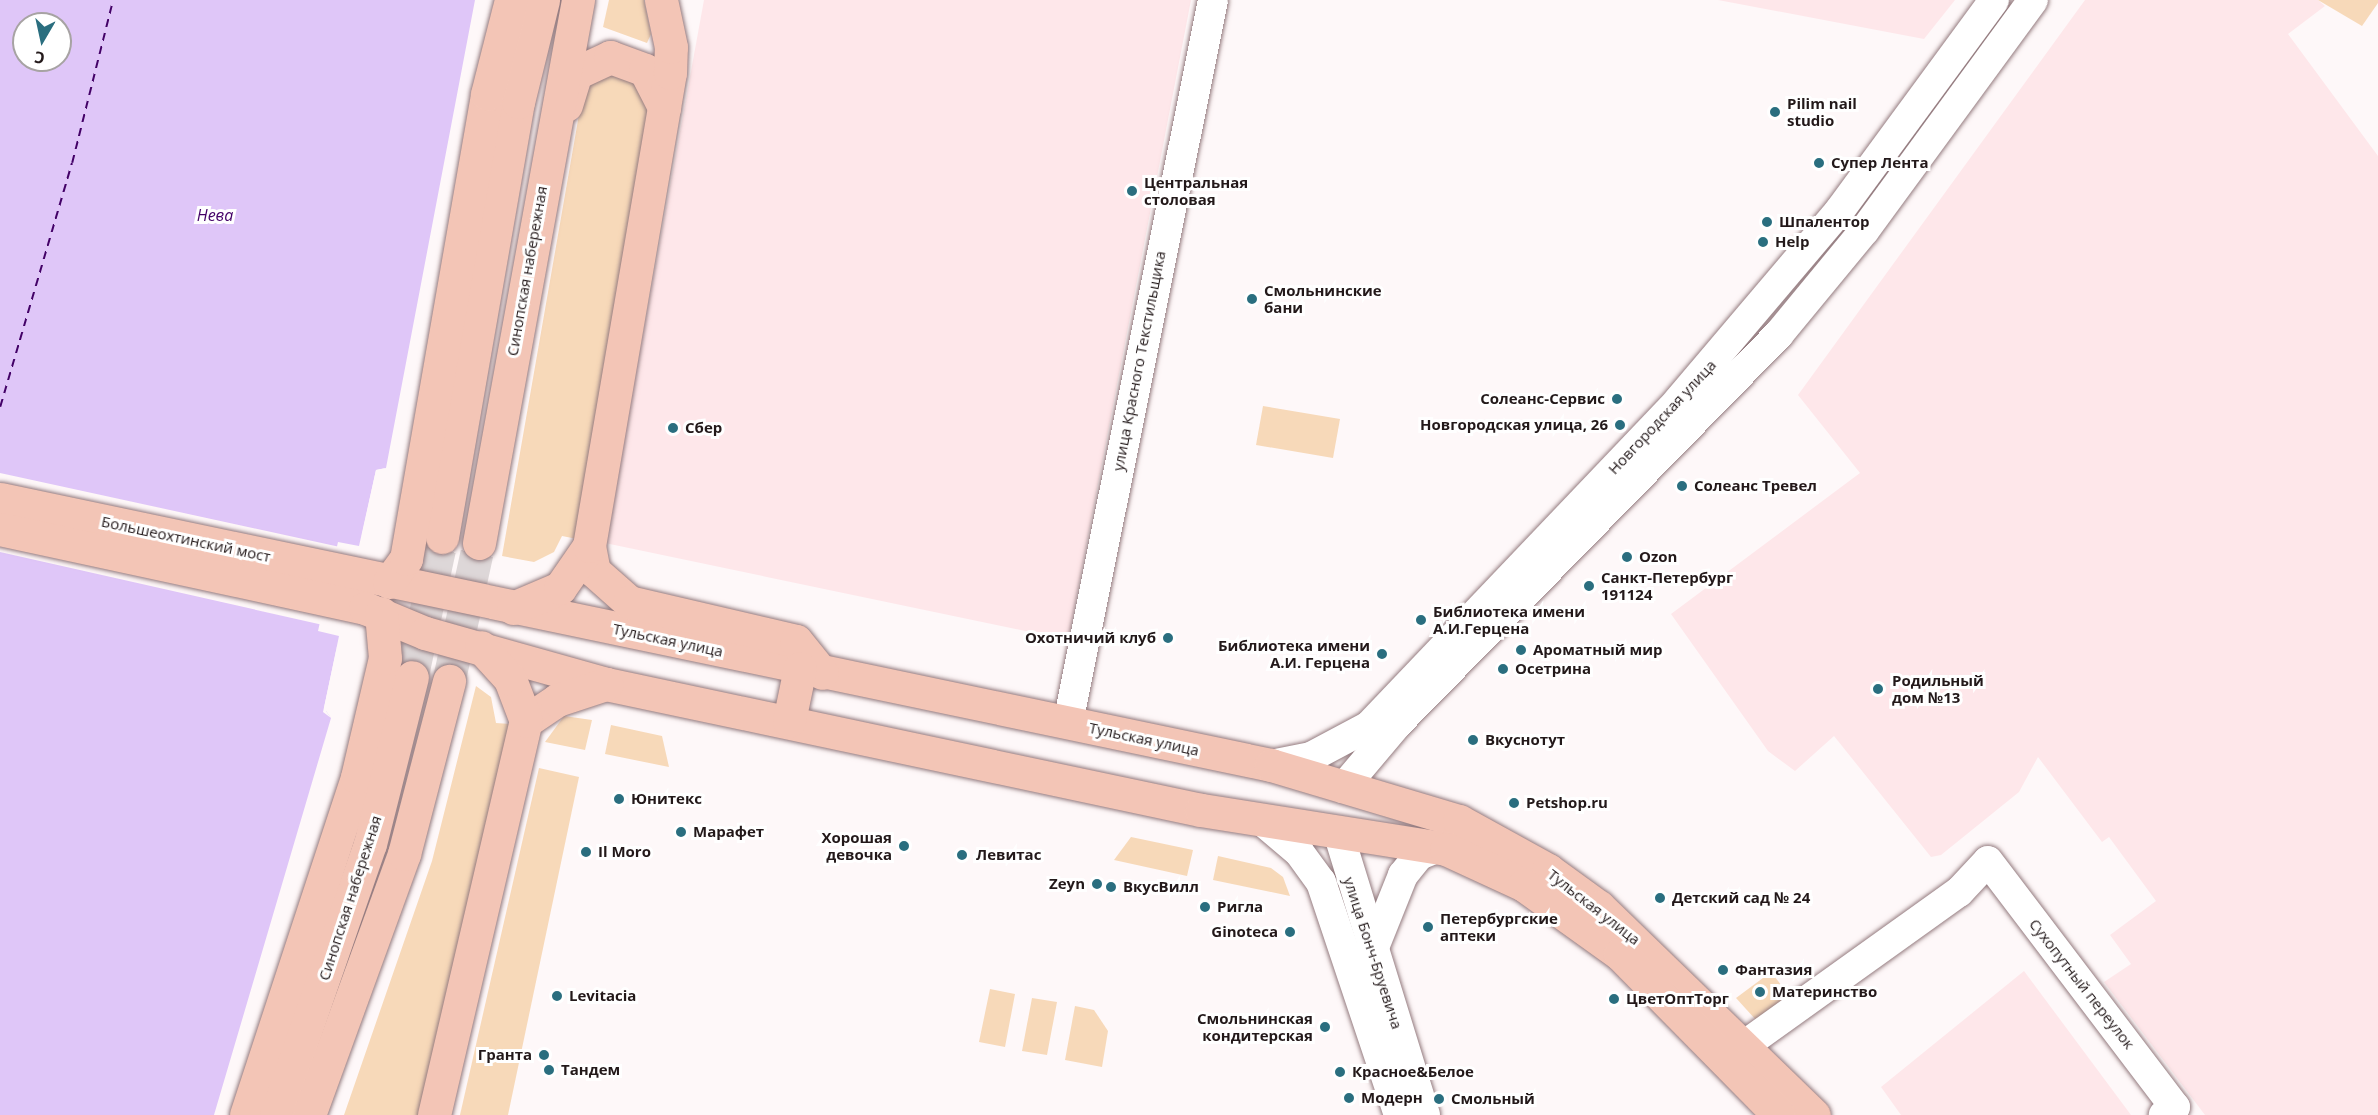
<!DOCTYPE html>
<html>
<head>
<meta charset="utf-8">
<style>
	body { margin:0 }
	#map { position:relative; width:2378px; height:1115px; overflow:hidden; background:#fef8f9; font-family:"Open Sans",sans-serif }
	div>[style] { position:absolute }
	.built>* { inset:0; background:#fee7ea }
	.green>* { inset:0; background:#f7d9b9 }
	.water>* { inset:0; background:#dfc6f8 }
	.pier>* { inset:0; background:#fef8f9 }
	.ferry>* { height:1.5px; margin-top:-0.75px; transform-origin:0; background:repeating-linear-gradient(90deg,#430167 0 8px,transparent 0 14px) }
	.major-tunnel>* { height:33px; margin-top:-16.5px; transform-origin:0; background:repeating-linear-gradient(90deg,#ddd7d8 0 33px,transparent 0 49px) }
	.roads { filter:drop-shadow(0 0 2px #947b7f) drop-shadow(0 0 2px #947b7f) }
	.minor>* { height:30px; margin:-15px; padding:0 15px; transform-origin:15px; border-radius:15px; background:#fff }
	.major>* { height:33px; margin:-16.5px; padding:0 16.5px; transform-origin:16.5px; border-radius:16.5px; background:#f3c5b6 }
	.dots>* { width:16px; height:16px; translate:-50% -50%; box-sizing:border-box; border:3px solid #fff; border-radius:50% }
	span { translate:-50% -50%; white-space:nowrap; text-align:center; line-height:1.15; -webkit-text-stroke:6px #fff; paint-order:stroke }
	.poi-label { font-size:15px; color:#23191a; font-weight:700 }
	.left { translate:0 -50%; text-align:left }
	.right { translate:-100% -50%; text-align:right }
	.street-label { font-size:15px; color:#23191a }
	.water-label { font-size:16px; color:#430167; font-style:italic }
	.north { position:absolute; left:12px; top:12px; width:60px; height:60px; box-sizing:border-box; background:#fff; border:2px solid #a7a3a3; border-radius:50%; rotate:189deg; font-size:16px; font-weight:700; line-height:24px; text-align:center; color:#23191a }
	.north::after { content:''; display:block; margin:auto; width:21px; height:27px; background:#2a6e7f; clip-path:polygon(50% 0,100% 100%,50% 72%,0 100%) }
</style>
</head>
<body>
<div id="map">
	<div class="built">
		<div style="clip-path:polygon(704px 0,1191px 0,1068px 640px,605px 543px)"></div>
		<div style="clip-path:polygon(1718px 0,1955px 0,1924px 39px)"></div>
		<div style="clip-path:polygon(2085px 0,2318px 0,2325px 6px,2288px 34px,2378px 156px,2378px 1115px,2205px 1115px,2104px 982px,2131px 964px,2110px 935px,2156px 901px,2109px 837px,2102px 842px,2038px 757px,2019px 792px,1941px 855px,1931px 857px,1834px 736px,1795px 771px,1768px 751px,1671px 614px,1860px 473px,1798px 395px)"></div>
		<div style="clip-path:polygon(2024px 971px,2131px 1115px,1901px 1115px,1881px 1087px)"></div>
	</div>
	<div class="green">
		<div style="clip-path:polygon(609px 0,644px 0,651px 34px,647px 43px,603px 27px)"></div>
		<div style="clip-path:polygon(2318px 0,2378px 0,2378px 3px,2362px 26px)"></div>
		<div style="clip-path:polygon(613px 74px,638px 84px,650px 107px,577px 539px,562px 536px,554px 552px,534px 562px,502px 556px,581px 103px,592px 82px)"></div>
		<div style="clip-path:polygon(1263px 406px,1340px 419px,1333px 458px,1256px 445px)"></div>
		<div style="clip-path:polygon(476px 686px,491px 697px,496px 723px,512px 724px,423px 1115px,344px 1115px,432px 861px)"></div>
		<div style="clip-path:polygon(564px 716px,592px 720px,585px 750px,545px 742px)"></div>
		<div style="clip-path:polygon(611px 725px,662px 736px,669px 767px,605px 754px)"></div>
		<div style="clip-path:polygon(539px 768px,579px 777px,508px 1115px,460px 1115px)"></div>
		<div style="clip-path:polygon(1131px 837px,1193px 850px,1187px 876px,1114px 860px)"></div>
		<div style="clip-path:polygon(1218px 856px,1271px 868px,1283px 877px,1290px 896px,1213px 880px)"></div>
		<div style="clip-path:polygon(1771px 972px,1789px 995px,1756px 1020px,1736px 998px)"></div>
		<div style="clip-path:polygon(990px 989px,1015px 994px,1005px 1047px,979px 1042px)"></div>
		<div style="clip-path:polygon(1032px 998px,1057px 1002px,1047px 1055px,1022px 1051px)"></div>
		<div style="clip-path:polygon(1075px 1006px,1094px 1010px,1108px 1031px,1102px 1067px,1065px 1060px)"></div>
	</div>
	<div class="water">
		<div style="clip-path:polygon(evenodd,0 0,475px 0,386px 468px,376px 470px,359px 546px,338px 542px,318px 631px,339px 636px,324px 708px,331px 718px,214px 1115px,0 1115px,0 0,24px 24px,60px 24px,60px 60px,24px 60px,24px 24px)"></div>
	</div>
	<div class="pier">
		<div style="clip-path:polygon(386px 468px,379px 472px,361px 539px,376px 470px)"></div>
		<div style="clip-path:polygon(0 473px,340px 547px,323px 625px,0 552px)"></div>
		<div style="clip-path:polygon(338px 642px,326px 711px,331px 718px,323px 712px)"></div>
	</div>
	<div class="ferry">
		<div style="left:0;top:407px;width:254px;rotate:-73.6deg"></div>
		<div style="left:72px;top:163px;width:168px;rotate:-75.9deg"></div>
	</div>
	<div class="major-tunnel">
		<div style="left:412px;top:677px;width:143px;rotate:-77.9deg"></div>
		<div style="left:449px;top:681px;width:141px;rotate:-77.7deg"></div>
	</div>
	<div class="roads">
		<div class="minor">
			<div style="left:1068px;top:723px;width:737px;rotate:-78.66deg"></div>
			<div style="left:1271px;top:765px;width:41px;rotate:-11.3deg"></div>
			<div style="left:1311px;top:757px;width:66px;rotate:-28.1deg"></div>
			<div style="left:1369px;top:726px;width:450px;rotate:-46.4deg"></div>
			<div style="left:1679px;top:400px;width:249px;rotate:-49.7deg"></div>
			<div style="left:1840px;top:210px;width:260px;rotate:-53.7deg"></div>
			<div style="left:1343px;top:788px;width:84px;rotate:-49.8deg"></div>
			<div style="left:1397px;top:724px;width:546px;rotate:-45.59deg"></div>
			<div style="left:1779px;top:334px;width:134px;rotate:-50.5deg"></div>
			<div style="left:1864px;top:231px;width:286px;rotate:-53.8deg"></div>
			<div style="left:1260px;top:819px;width:51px;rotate:40.2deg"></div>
			<div style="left:1299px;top:852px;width:37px;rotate:54deg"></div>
			<div style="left:1321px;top:882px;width:246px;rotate:71.5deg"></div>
			<div style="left:1338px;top:832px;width:296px;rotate:72.9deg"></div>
			<div style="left:1373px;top:950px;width:81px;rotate:-68.2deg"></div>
			<div style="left:1403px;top:875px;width:26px;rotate:-51deg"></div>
			<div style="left:1419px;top:855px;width:18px;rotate:-22deg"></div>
			<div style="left:1724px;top:1060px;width:289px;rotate:-35.6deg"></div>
			<div style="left:1959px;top:892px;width:42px;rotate:-46.9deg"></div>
			<div style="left:1988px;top:861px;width:309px;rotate:52.8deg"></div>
			<div style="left:2175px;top:1107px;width:14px;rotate:144deg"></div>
		</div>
		<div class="major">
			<div style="left:566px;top:105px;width:34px;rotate:-73deg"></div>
			<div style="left:576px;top:73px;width:38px;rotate:-25deg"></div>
			<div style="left:610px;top:57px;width:37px;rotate:20deg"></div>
			<div style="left:645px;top:70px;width:42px;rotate:62.8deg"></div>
			<div style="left:0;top:499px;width:1299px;rotate:11.82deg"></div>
			<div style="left:1271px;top:765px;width:196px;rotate:16.6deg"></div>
			<div style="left:1459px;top:821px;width:102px;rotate:28.8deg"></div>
			<div style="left:1548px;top:870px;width:63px;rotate:36deg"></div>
			<div style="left:1599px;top:907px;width:299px;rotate:44.1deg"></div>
			<div style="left:0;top:529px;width:373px;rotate:12.2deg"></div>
			<div style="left:365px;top:608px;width:65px;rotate:22.6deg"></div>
			<div style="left:425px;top:633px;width:188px;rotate:15.7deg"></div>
			<div style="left:606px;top:684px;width:608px;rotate:11.96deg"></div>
			<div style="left:1201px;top:810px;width:248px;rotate:9deg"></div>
			<div style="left:1446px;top:849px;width:86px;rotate:24.8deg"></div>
			<div style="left:1524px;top:885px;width:118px;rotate:35.7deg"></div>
			<div style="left:1620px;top:954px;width:226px;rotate:45.4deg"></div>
			<div style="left:442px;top:537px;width:442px;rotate:-80.1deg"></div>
			<div style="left:518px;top:102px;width:105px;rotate:-76.2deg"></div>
			<div style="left:479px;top:543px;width:552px;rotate:-79.67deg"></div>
			<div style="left:589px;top:546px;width:25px;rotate:79deg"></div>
			<div style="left:594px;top:571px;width:47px;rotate:41.5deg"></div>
			<div style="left:629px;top:602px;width:171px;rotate:13.1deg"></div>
			<div style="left:796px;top:641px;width:41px;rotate:50.9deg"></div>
			<div style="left:389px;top:582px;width:29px;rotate:-54deg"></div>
			<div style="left:406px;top:559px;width:472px;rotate:-80.1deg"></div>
			<div style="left:487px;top:94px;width:97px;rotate:-75.7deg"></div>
			<div style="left:513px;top:608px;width:51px;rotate:-23.1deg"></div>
			<div style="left:560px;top:588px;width:51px;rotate:-55.4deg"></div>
			<div style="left:589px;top:546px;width:480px;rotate:-80.3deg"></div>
			<div style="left:670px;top:73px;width:26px;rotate:-88deg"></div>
			<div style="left:671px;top:47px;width:48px;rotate:-102deg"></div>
			<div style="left:526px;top:721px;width:37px;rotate:-34deg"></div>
			<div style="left:557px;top:700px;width:52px;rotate:-18.1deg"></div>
			<div style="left:789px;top:721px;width:54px;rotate:-78.3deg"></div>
			<div style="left:246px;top:1115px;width:356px;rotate:-71.8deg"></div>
			<div style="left:357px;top:777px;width:122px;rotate:-76.8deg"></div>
			<div style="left:385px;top:658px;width:45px;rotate:-95.1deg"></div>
			<div style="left:276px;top:1115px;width:287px;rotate:-70.9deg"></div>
			<div style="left:370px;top:844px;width:172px;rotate:-75.9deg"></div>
			<div style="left:309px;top:1115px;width:278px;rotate:-70deg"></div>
			<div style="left:404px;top:854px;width:179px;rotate:-75.4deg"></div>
			<div style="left:434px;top:1115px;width:405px;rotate:-76.9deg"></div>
			<div style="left:526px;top:721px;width:45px;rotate:-110.9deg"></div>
			<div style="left:510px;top:679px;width:43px;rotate:-132.2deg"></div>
		</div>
	</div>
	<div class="dots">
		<div style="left:1775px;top:112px;background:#2a6e7f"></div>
		<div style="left:1819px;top:163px;background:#2a6e7f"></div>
		<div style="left:1132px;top:191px;background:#2a6e7f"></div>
		<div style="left:1767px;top:222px;background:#2a6e7f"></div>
		<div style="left:1763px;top:242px;background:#2a6e7f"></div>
		<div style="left:1252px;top:299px;background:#2a6e7f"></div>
		<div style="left:1617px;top:399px;background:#2a6e7f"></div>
		<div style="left:1620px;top:425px;background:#2a6e7f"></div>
		<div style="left:673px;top:428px;background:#2a6e7f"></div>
		<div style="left:1682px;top:486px;background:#2a6e7f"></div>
		<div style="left:1627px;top:557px;background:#2a6e7f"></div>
		<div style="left:1589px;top:586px;background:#2a6e7f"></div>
		<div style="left:1421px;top:620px;background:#2a6e7f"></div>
		<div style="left:1168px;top:638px;background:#2a6e7f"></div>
		<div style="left:1521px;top:650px;background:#2a6e7f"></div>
		<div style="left:1382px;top:654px;background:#2a6e7f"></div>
		<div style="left:1503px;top:669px;background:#2a6e7f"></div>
		<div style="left:1878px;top:689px;background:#2a6e7f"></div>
		<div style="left:1473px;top:740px;background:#2a6e7f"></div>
		<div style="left:619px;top:799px;background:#2a6e7f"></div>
		<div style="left:1514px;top:803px;background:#2a6e7f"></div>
		<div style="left:681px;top:832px;background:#2a6e7f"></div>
		<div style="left:904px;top:846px;background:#2a6e7f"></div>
		<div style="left:586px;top:852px;background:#2a6e7f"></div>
		<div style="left:962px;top:855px;background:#2a6e7f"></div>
		<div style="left:1097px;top:884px;background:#2a6e7f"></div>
		<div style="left:1111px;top:887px;background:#2a6e7f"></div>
		<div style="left:1660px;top:898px;background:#2a6e7f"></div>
		<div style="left:1205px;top:907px;background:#2a6e7f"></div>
		<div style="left:1428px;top:927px;background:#2a6e7f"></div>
		<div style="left:1290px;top:932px;background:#2a6e7f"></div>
		<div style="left:1723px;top:970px;background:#2a6e7f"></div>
		<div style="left:1760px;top:992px;background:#2a6e7f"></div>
		<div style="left:557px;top:996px;background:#2a6e7f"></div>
		<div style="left:1614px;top:999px;background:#2a6e7f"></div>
		<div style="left:1325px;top:1027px;background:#2a6e7f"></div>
		<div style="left:544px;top:1055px;background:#2a6e7f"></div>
		<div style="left:549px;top:1070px;background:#2a6e7f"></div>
		<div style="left:1340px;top:1072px;background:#2a6e7f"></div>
		<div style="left:1349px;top:1098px;background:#2a6e7f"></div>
		<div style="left:1439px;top:1099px;background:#2a6e7f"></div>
	</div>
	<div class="poi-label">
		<span class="left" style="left:1787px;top:112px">Pilim nail<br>studio</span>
		<span class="left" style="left:1831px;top:163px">Супер Лента</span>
		<span class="left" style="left:1144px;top:191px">Центральная<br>столовая</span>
		<span class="left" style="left:1779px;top:222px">Шпалентор</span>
		<span class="left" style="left:1775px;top:242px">Help</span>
		<span class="left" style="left:1264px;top:299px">Смольнинские<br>бани</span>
		<span class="right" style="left:1605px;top:399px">Солеанс-Сервис</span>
		<span class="right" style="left:1608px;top:425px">Новгородская улица, 26</span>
		<span class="left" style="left:685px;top:428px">Сбер</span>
		<span class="left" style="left:1694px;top:486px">Солеанс Тревел</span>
		<span class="left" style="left:1639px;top:557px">Ozon</span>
		<span class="left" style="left:1601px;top:586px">Санкт-Петербург<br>191124</span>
		<span class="left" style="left:1433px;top:620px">Библиотека имени<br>А.И.Герцена</span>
		<span class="right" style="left:1156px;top:638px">Охотничий клуб</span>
		<span class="right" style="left:1370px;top:654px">Библиотека имени<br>А.И. Герцена</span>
		<span class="left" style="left:1533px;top:650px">Ароматный мир</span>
		<span class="left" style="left:1515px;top:669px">Осетрина</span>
		<span class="left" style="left:1892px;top:689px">Родильный<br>дом №13</span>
		<span class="left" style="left:1485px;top:740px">Вкуснотут</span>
		<span class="left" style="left:631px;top:799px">Юнитекс</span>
		<span class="left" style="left:1526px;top:803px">Petshop.ru</span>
		<span class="left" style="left:693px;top:832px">Марафет</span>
		<span class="right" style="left:892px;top:846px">Хорошая<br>девочка</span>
		<span class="left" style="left:598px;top:852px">Il Moro</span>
		<span class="left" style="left:976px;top:855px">Левитас</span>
		<span class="right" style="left:1085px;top:884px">Zeyn</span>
		<span class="left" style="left:1123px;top:887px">ВкусВилл</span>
		<span class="left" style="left:1672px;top:898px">Детский сад № 24</span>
		<span class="left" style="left:1217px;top:907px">Ригла</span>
		<span class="left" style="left:1440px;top:927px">Петербургские<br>аптеки</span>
		<span class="right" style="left:1278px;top:932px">Ginoteca</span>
		<span class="left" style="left:1735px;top:970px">Фантазия</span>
		<span class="left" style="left:1772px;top:992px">Материнство</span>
		<span class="left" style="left:569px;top:996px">Levitacia</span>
		<span class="left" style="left:1626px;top:999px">ЦветОптТорг</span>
		<span class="right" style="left:1313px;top:1027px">Смольнинская<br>кондитерская</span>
		<span class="right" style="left:532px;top:1055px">Гранта</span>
		<span class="left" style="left:561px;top:1070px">Тандем</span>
		<span class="left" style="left:1352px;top:1072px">Красное&amp;Белое</span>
		<span class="left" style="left:1361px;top:1098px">Модерн</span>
		<span class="left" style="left:1451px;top:1099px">Смольный</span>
	</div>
	<div class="street-label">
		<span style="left:527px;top:271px;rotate:-80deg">Синопская набережная</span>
		<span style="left:1139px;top:361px;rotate:-79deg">улица Красного Текстильщика</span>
		<span style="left:1662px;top:417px;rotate:-47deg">Новгородская улица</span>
		<span style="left:186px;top:539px;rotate:12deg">Большеохтинский мост</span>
		<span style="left:668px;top:640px;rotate:12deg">Тульская улица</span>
		<span style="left:1144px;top:739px;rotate:12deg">Тульская улица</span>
		<span style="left:350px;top:898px;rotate:-72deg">Синопская набережная</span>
		<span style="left:1594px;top:907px;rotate:38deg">Тульская улица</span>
		<span style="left:1373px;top:953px;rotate:72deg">улица Бонч-Бруевича</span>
		<span style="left:2082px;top:984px;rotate:52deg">Сухопутный переулок</span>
	</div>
	<div class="water-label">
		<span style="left:215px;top:215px">Нева</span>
	</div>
	<div class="north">С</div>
</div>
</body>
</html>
